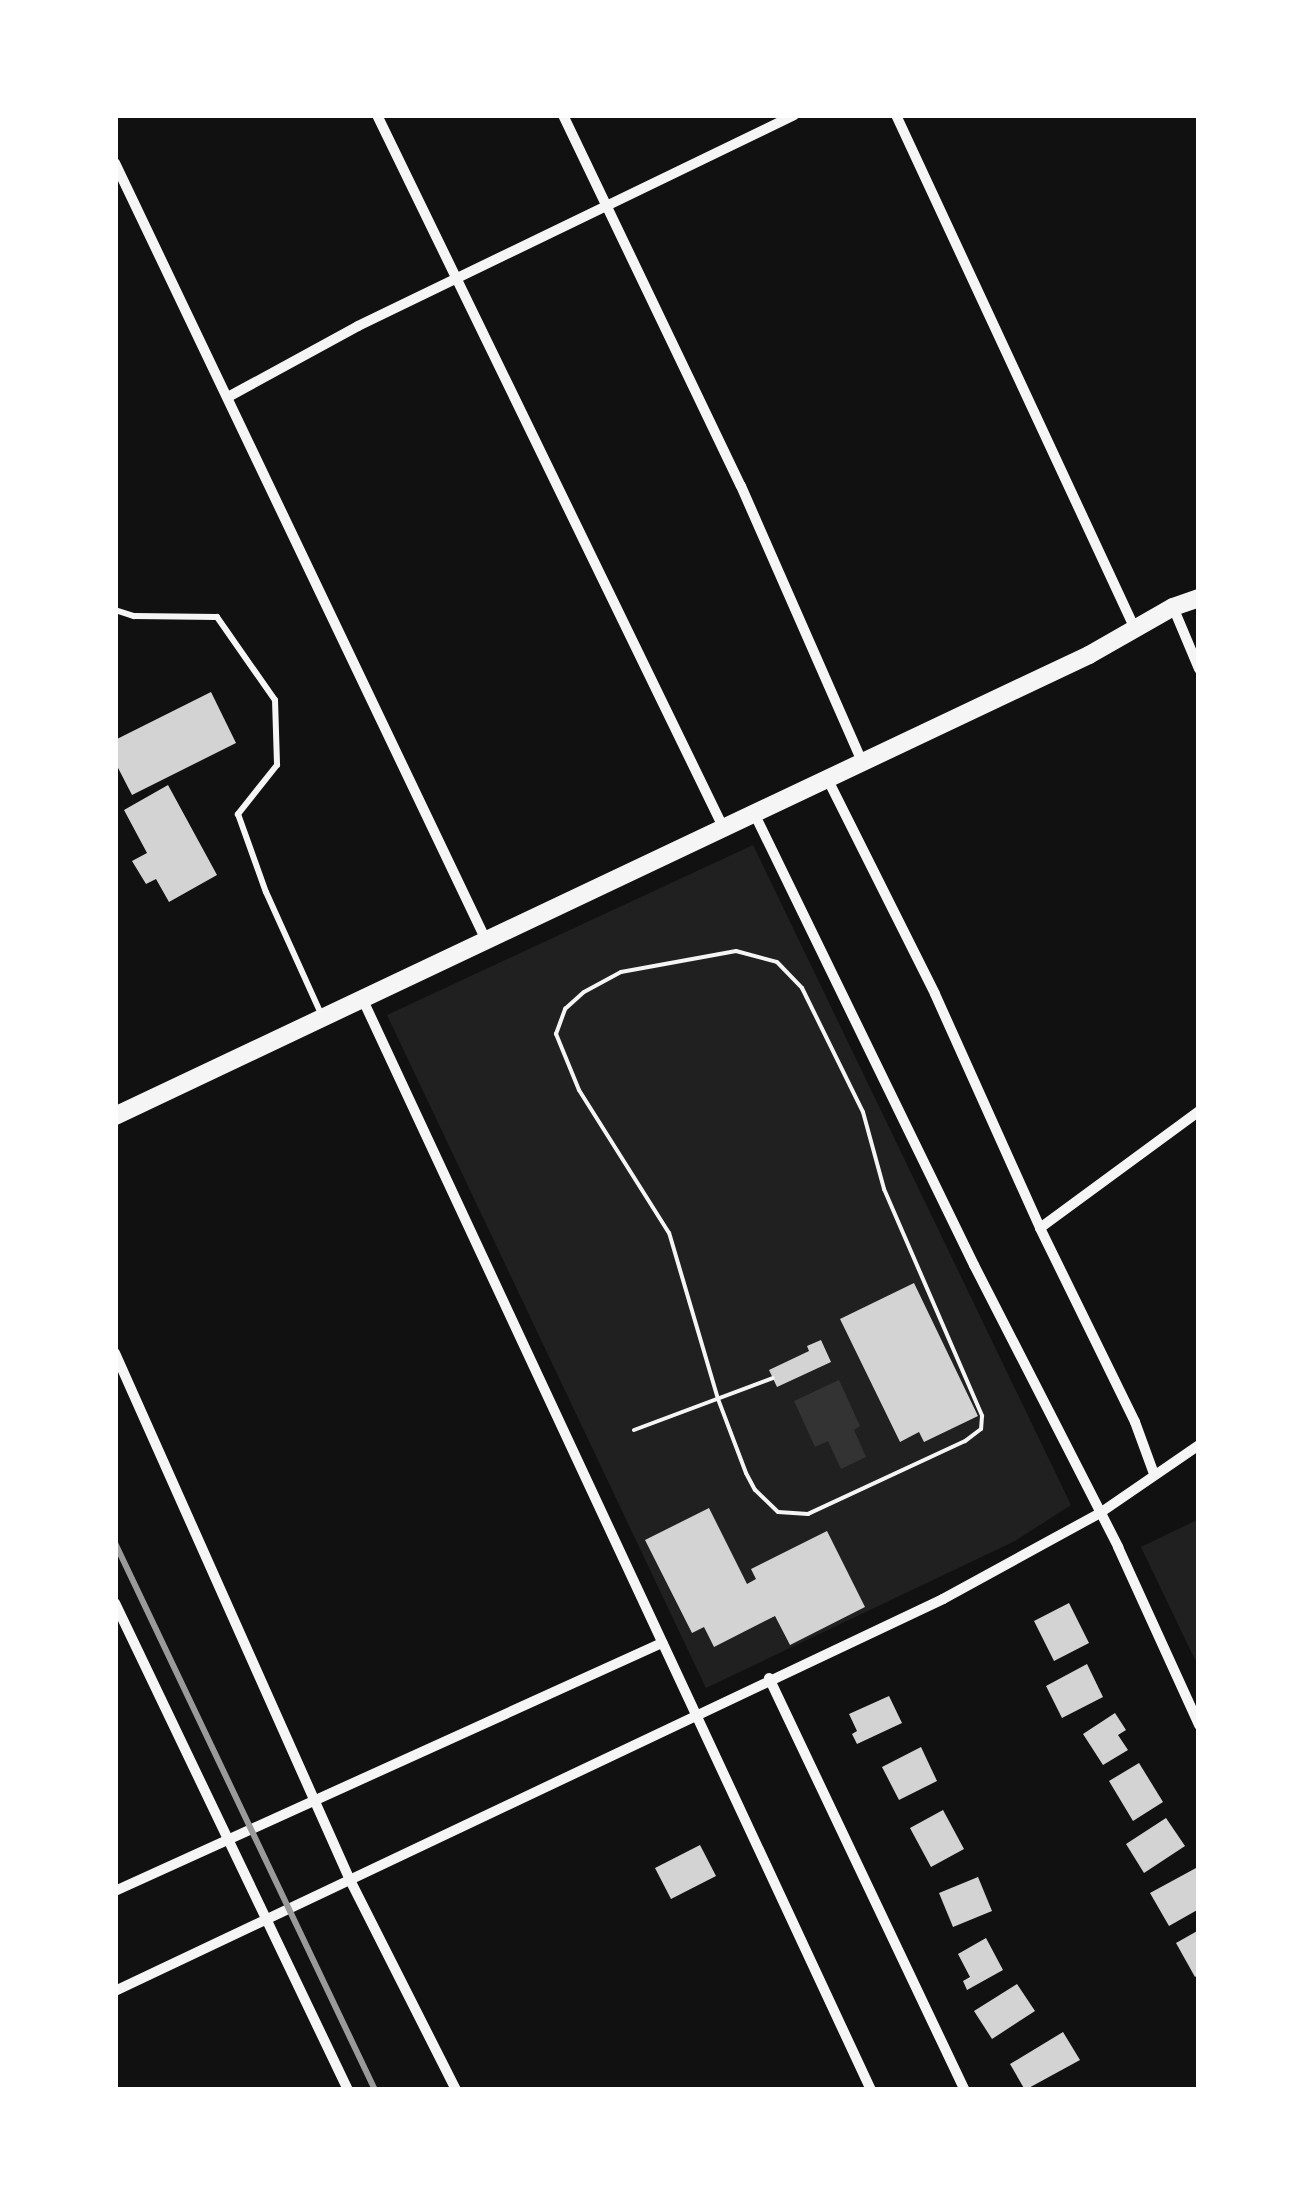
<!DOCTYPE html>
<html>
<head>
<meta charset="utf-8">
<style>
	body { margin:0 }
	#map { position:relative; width:1314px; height:2205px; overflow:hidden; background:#111; font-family:"Libre Baskerville",serif }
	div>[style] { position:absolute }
	.green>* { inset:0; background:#202020 }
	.water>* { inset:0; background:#333 }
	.building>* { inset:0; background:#d3d3d3 }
	.path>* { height:4px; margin:-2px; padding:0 2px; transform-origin:2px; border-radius:2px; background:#f5f5f5 }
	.service>* { height:6px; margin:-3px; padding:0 3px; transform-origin:3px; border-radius:3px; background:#f5f5f5 }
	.minor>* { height:10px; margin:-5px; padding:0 5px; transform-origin:5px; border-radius:5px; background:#f5f5f5 }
	.tertiary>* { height:18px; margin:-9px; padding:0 9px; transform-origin:9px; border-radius:9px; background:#f5f5f5 }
	.rail>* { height:6px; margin:-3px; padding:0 3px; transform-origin:3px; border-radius:3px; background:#9a9a9a }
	span { translate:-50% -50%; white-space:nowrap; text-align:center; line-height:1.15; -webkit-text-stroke:10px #fff; paint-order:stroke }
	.frame { position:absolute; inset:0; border:118px solid #fff; pointer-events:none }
</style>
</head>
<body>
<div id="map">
	<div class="green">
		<div style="clip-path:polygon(753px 845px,1071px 1505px,1015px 1541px,706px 1688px,387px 1015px)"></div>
		<div style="clip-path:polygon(1199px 1519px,1199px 1668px,1141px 1547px)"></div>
	</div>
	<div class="water">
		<div style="clip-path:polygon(839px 1380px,860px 1426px,854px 1430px,866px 1457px,841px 1469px,828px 1441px,815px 1447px,794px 1401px)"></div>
	</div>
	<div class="building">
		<div style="clip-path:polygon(211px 692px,236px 743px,132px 795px,115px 762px,115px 740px)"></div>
		<div style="clip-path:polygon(168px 785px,217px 875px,169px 902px,156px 879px,146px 884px,132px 861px,147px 853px,124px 810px)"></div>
		<div style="clip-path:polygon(914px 1283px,978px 1416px,924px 1442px,919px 1432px,900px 1442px,840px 1319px)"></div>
		<div style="clip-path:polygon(821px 1340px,831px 1362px,777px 1387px,769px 1370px,809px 1351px,807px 1346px)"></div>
		<div style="clip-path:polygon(709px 1508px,747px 1584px,756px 1579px,751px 1569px,827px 1531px,865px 1607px,790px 1645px,775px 1616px,714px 1647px,704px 1627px,692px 1633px,645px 1540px)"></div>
		<div style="clip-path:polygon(1069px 1603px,1089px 1643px,1054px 1661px,1034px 1621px)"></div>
		<div style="clip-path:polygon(1087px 1664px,1103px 1697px,1062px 1718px,1046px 1686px)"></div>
		<div style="clip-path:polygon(889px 1696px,902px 1723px,857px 1744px,852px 1734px,857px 1731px,849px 1714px)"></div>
		<div style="clip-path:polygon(1115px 1713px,1126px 1730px,1118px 1735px,1128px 1750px,1103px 1765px,1083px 1734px)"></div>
		<div style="clip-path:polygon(921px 1747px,937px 1781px,899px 1800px,882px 1767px)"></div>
		<div style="clip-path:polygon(1139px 1763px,1163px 1802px,1133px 1821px,1109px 1781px)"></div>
		<div style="clip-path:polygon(943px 1810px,964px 1849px,931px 1867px,910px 1828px)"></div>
		<div style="clip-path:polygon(1166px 1818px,1185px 1846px,1144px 1873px,1126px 1844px)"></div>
		<div style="clip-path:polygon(700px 1845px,716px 1876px,671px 1899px,655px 1868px)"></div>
		<div style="clip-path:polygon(1196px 1868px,1199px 1909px,1169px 1926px,1150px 1893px)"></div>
		<div style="clip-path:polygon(978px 1877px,992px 1911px,953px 1927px,939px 1893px)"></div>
		<div style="clip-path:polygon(1199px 1930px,1199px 1974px,1195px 1977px,1176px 1943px)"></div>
		<div style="clip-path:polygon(986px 1938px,1003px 1970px,967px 1990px,963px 1981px,970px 1977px,958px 1954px)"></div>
		<div style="clip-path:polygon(1017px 1984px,1035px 2011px,992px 2039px,974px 2011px)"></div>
		<div style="clip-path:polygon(1063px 2032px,1080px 2060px,1025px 2090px,1010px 2064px)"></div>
	</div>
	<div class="path">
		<div style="left:736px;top:951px;width:42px;rotate:15deg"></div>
		<div style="left:777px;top:962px;width:36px;rotate:46deg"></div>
		<div style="left:802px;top:988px;width:138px;rotate:63.8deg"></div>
		<div style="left:863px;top:1112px;width:80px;rotate:74.7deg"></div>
		<div style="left:884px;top:1189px;width:247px;rotate:66.6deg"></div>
		<div style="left:982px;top:1416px;width:13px;rotate:94deg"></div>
		<div style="left:981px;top:1429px;width:20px;rotate:143deg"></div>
		<div style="left:965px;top:1441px;width:173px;rotate:155.1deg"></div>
		<div style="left:808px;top:1514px;width:30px;rotate:-176deg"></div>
		<div style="left:778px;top:1512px;width:32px;rotate:-136deg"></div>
		<div style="left:755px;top:1490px;width:19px;rotate:-118deg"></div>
		<div style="left:746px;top:1473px;width:79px;rotate:-110.7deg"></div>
		<div style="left:718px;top:1399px;width:173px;rotate:-106.4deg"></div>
		<div style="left:669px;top:1233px;width:169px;rotate:-122.2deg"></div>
		<div style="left:579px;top:1090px;width:61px;rotate:-112.3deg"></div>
		<div style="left:556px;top:1034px;width:27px;rotate:-70deg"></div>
		<div style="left:565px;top:1009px;width:25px;rotate:-42deg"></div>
		<div style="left:584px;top:992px;width:42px;rotate:-28.4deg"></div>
		<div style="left:621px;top:972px;width:117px;rotate:-10.3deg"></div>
		<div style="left:634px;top:1430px;width:148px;rotate:-20.5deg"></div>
	</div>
	<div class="service">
		<div style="left:115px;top:610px;width:20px;rotate:18deg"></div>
		<div style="left:134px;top:616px;width:83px;rotate:0.7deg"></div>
		<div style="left:217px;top:617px;width:101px;rotate:55.1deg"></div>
		<div style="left:275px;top:700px;width:65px;rotate:88.2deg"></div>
		<div style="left:277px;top:765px;width:63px;rotate:128.5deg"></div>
		<div style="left:238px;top:814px;width:83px;rotate:70.3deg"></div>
		<div style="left:266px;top:892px;width:134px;rotate:65.7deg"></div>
	</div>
	<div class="minor">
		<div style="left:377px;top:115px;width:792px;rotate:64.08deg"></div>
		<div style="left:563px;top:115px;width:411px;rotate:64.4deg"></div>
		<div style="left:741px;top:486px;width:301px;rotate:66.3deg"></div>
		<div style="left:896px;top:115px;width:567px;rotate:65.06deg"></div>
		<div style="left:115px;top:163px;width:861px;rotate:64.48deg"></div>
		<div style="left:228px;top:397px;width:148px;rotate:-28.6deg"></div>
		<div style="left:358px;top:326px;width:484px;rotate:-25.8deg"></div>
		<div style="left:1177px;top:605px;width:4px;rotate:153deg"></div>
		<div style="left:1173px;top:607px;width:67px;rotate:67.2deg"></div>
		<div style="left:827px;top:778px;width:241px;rotate:63.4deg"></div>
		<div style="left:935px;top:994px;width:256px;rotate:65.8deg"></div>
		<div style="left:1040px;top:1228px;width:216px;rotate:63.9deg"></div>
		<div style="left:1135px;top:1422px;width:55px;rotate:69.9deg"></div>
		<div style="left:754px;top:813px;width:503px;rotate:64.05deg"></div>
		<div style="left:974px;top:1265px;width:317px;rotate:62.9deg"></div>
		<div style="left:1118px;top:1547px;width:196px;rotate:65.5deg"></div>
		<div style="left:362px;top:998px;width:1205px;rotate:65.01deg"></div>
		<div style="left:1040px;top:1228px;width:197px;rotate:-36.3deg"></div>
		<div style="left:115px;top:1353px;width:577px;rotate:65.97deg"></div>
		<div style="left:350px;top:1880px;width:235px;rotate:63.2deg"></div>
		<div style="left:115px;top:1603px;width:540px;rotate:64.43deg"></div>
		<div style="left:769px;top:1678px;width:456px;rotate:64.6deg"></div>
		<div style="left:115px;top:1891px;width:601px;rotate:-24.39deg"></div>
		<div style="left:115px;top:1991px;width:916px;rotate:-25.33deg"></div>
		<div style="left:943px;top:1599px;width:179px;rotate:-28.7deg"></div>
		<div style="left:1100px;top:1513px;width:120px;rotate:-34.5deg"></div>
	</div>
	<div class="tertiary">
		<div style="left:115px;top:1116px;width:1078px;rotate:-25.33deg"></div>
		<div style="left:1089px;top:655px;width:97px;rotate:-29.7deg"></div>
		<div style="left:1173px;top:607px;width:28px;rotate:-19deg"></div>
	</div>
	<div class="rail">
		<div style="left:115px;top:1543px;width:606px;rotate:64.58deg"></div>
	</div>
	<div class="frame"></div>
</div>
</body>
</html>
